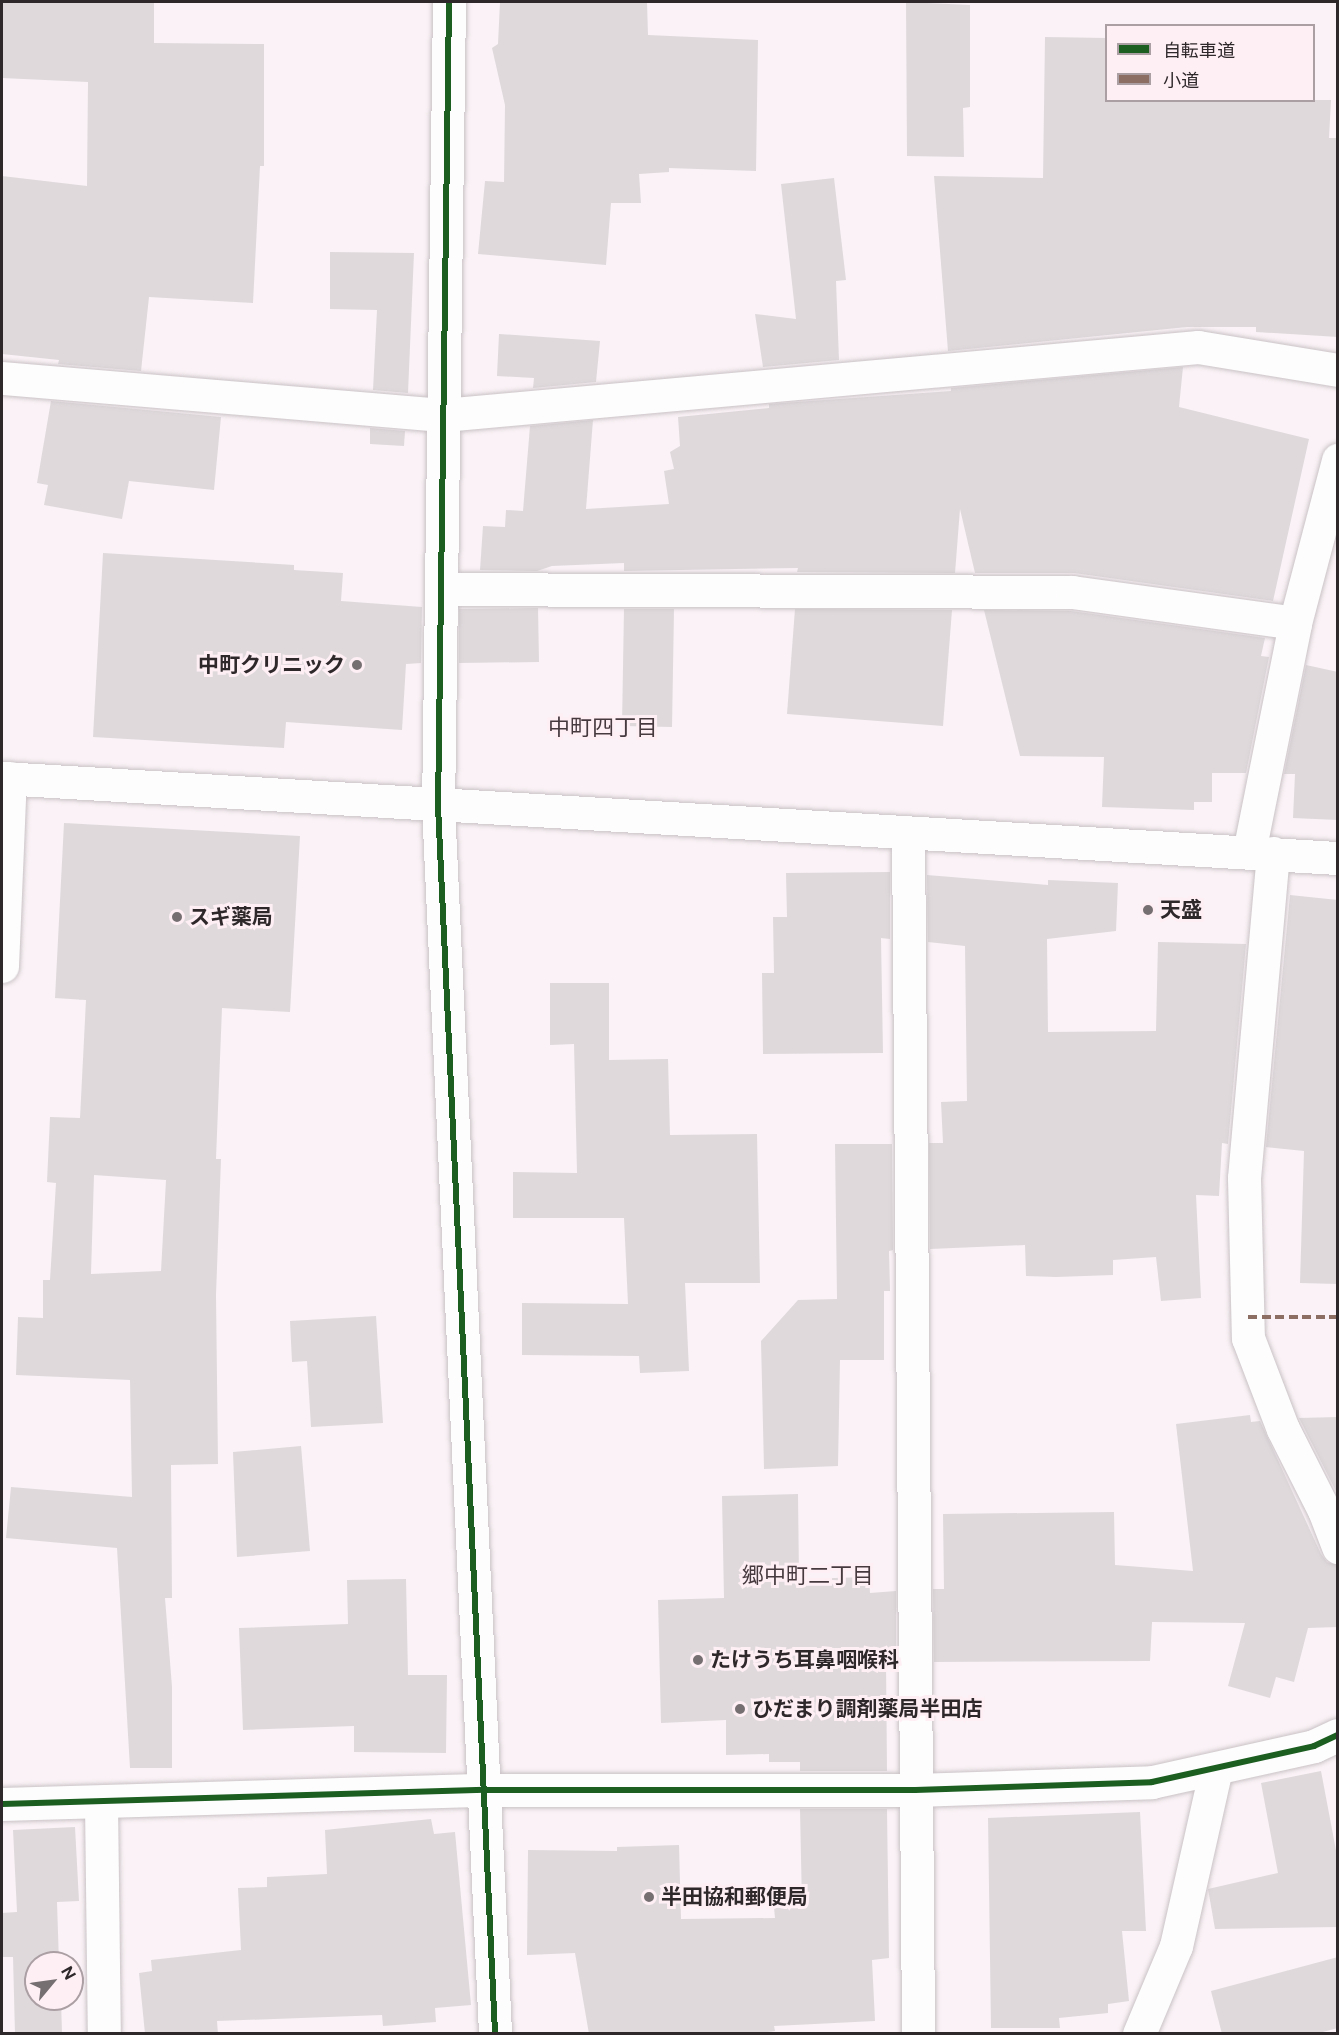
<!DOCTYPE html>
<html>
<head>
<meta charset="utf-8">
<style>
	body { margin:0 }
	#map { position:relative; width:1339px; height:2035px; overflow:hidden; background:#faf2f6; font-family:"Public Sans","Noto Sans JP",sans-serif }
	div>[style] { position:absolute }
	.building>* { inset:0; background:#dfd9dc }
	.roads { filter:drop-shadow(0 0 2px #c9c2c5) drop-shadow(0 0 2px #c9c2c5) }
	.minor>* { height:33px; margin:-16.5px; padding:0 16.5px; transform-origin:16.5px; border-radius:16.5px; background:#fefdfe }
	.tertiary>* { height:33px; margin:-16.5px; padding:0 16.5px; transform-origin:16.5px; border-radius:16.5px; background:#fefdfe }
	.quiet>* { height:4.5px; margin-top:-2.25px; transform-origin:0; background:repeating-linear-gradient(90deg,#8d6e63 0 9px,transparent 0 13.5px) }
	.cycleway>* { height:6px; margin:-3px; padding:0 3px; transform-origin:3px; border-radius:3px; background:#1b5e20 }
	.dots>* { width:16px; height:16px; translate:-50% -50%; box-sizing:border-box; border:3px solid #feeff5; border-radius:50% }
	span { translate:-50% -50%; white-space:nowrap; text-align:center; line-height:1.15; -webkit-text-stroke:6px #feeff5; paint-order:stroke }
	.poi-label { font-size:21px; color:#2f282b; font-weight:700 }
	.right { translate:-100% -50%; text-align:right }
	.left { translate:0 -50%; text-align:left }
	.neighbourhood-label { font-size:22px; color:#473a3f }
	.frame { position:absolute; inset:0; border:3px solid #2f282b; pointer-events:none }
	.legend { position:absolute; left:1105px; top:24px; width:210px; height:78px; box-sizing:border-box; background:#feeff5; border:2px solid #ab9fa4; margin:0; padding:8px 10px; list-style:none; font-size:18px; color:#2f282b }
	.legend li { display:flex; align-items:center; gap:12px; height:30px }
	.legend b { width:30px; border:2px solid #ab9fa4 }
	.north { position:absolute; left:24px; top:1951px; width:60px; height:60px; box-sizing:border-box; background:#feeff5; border:2px solid #ab9fa4; border-radius:50%; rotate:61deg; font-size:16px; font-weight:700; line-height:24px; text-align:center; color:#2f282b }
	.north::after { content:''; display:block; margin:auto; width:21px; height:27px; background:#766f72; clip-path:polygon(50% 0,100% 100%,50% 72%,0 100%) }
</style>
</head>
<body>
<div id="map">
	<div class="building">
		<div style="clip-path:polygon(2px 2px,154px 2px,154px 43px,264px 44px,264px 166px,260px 166px,253px 303px,149px 297px,141px 371px,58px 364px,59px 360px,2px 354px,2px 176px,87px 186px,88px 82px,2px 78px)"></div>
		<div style="clip-path:polygon(500px 2px,647px 2px,648px 35px,758px 40px,756px 171px,669px 168px,669px 172px,639px 174px,641px 203px,611px 203px,606px 265px,478px 254px,485px 181px,504px 182px,505px 105px,492px 48px,498px 44px)"></div>
		<div style="clip-path:polygon(906px 2px,970px 5px,970px 107px,963px 108px,964px 157px,907px 156px)"></div>
		<div style="clip-path:polygon(1045px 37px,1107px 38px,1107px 100px,1331px 100px,1329px 138px,1338px 138px,1338px 337px,1256px 332px,1256px 327px,1187px 327px,948px 351px,934px 176px,1043px 178px)"></div>
		<div style="clip-path:polygon(834px 178px,846px 280px,836px 281px,839px 360px,763px 367px,755px 314px,796px 319px,781px 184px)"></div>
		<div style="clip-path:polygon(330px 252px,414px 253px,408px 393px,373px 390px,377px 310px,330px 309px)"></div>
		<div style="clip-path:polygon(499px 334px,600px 341px,596px 382px,533px 388px,534px 378px,497px 376px)"></div>
		<div style="clip-path:polygon(1183px 367px,1179px 407px,1309px 439px,1273px 601px,1074px 573px,975px 573px,960px 509px,955px 573px,797px 572px,798px 568px,624px 571px,624px 563px,552px 566px,537px 571px,480px 570px,483px 526px,505px 527px,506px 510px,523px 511px,530px 426px,593px 420px,586px 509px,669px 504px,664px 471px,674px 469px,670px 452px,680px 446px,678px 417px,769px 408px,769px 404px,951px 391px,951px 388px)"></div>
		<div style="clip-path:polygon(51px 401px,221px 417px,214px 490px,129px 481px,122px 519px,44px 505px,48px 485px,37px 483px)"></div>
		<div style="clip-path:polygon(370px 428px,405px 431px,404px 446px,370px 444px)"></div>
		<div style="clip-path:polygon(103px 553px,294px 565px,294px 570px,343px 573px,341px 601px,422px 607px,421px 663px,406px 664px,402px 730px,286px 722px,284px 748px,93px 737px)"></div>
		<div style="clip-path:polygon(538px 608px,539px 662px,459px 663px,459px 609px)"></div>
		<div style="clip-path:polygon(624px 609px,674px 609px,672px 727px,622px 726px)"></div>
		<div style="clip-path:polygon(795px 609px,952px 610px,943px 726px,787px 714px)"></div>
		<div style="clip-path:polygon(984px 610px,1071px 611px,1265px 638px,1261px 656px,1269px 657px,1246px 773px,1212px 773px,1212px 802px,1194px 802px,1194px 810px,1102px 807px,1104px 757px,1020px 756px)"></div>
		<div style="clip-path:polygon(1306px 665px,1338px 672px,1338px 820px,1293px 818px,1295px 774px,1284px 774px)"></div>
		<div style="clip-path:polygon(evenodd,64px 823px,300px 836px,290px 1012px,222px 1008px,216px 1159px,221px 1159px,216px 1295px,218px 1464px,171px 1465px,172px 1598px,165px 1598px,172px 1687px,172px 1768px,130px 1768px,117px 1548px,6px 1538px,11px 1487px,132px 1497px,130px 1380px,16px 1375px,18px 1317px,43px 1318px,43px 1280px,50px 1280px,56px 1183px,47px 1182px,50px 1117px,80px 1118px,86px 1000px,55px 998px,64px 823px,94px 1175px,166px 1180px,161px 1271px,91px 1274px,94px 1175px)"></div>
		<div style="clip-path:polygon(890px 872px,890px 939px,881px 938px,883px 1053px,763px 1054px,762px 973px,774px 973px,773px 917px,787px 917px,786px 873px)"></div>
		<div style="clip-path:polygon(927px 875px,1048px 885px,1048px 880px,1118px 883px,1116px 931px,1047px 939px,1048px 1032px,1156px 1031px,1158px 942px,1246px 944px,1228px 1144px,1222px 1143px,1219px 1196px,1196px 1195px,1201px 1298px,1161px 1301px,1156px 1257px,1113px 1260px,1113px 1275px,1056px 1277px,1026px 1276px,1025px 1245px,930px 1249px,929px 1143px,943px 1143px,941px 1102px,967px 1101px,965px 946px,928px 942px)"></div>
		<div style="clip-path:polygon(1290px 895px,1338px 900px,1338px 1284px,1300px 1283px,1304px 1151px,1266px 1147px)"></div>
		<div style="clip-path:polygon(550px 983px,609px 983px,609px 1060px,668px 1059px,670px 1135px,757px 1134px,760px 1283px,685px 1283px,689px 1371px,640px 1373px,639px 1356px,522px 1355px,522px 1303px,628px 1304px,624px 1218px,513px 1218px,513px 1172px,577px 1173px,574px 1044px,550px 1045px)"></div>
		<div style="clip-path:polygon(835px 1144px,892px 1144px,893px 1250px,889px 1251px,890px 1291px,884px 1291px,884px 1360px,840px 1360px,838px 1466px,764px 1469px,761px 1341px,798px 1300px,837px 1299px)"></div>
		<div style="clip-path:polygon(376px 1316px,383px 1423px,311px 1427px,307px 1361px,292px 1362px,290px 1321px)"></div>
		<div style="clip-path:polygon(1250px 1415px,1251px 1422px,1260px 1421px,1321px 1554px,1327px 1562px,1338px 1565px,1338px 1627px,1308px 1628px,1294px 1682px,1276px 1677px,1270px 1698px,1228px 1686px,1245px 1623px,1152px 1622px,1150px 1661px,934px 1662px,933px 1589px,944px 1589px,943px 1514px,1114px 1512px,1115px 1565px,1193px 1571px,1176px 1424px)"></div>
		<div style="clip-path:polygon(1338px 1417px,1338px 1495px,1299px 1418px)"></div>
		<div style="clip-path:polygon(301px 1446px,310px 1551px,237px 1557px,233px 1452px)"></div>
		<div style="clip-path:polygon(798px 1494px,799px 1579px,869px 1577px,870px 1593px,896px 1591px,896px 1662px,886px 1662px,887px 1771px,800px 1771px,800px 1762px,769px 1762px,769px 1754px,726px 1755px,726px 1720px,661px 1723px,658px 1600px,724px 1598px,722px 1496px)"></div>
		<div style="clip-path:polygon(406px 1579px,408px 1675px,447px 1675px,446px 1753px,354px 1752px,354px 1726px,243px 1730px,239px 1628px,348px 1624px,347px 1580px)"></div>
		<div style="clip-path:polygon(1321px 1771px,1338px 1861px,1338px 1927px,1215px 1929px,1208px 1889px,1278px 1873px,1261px 1783px)"></div>
		<div style="clip-path:polygon(800px 1809px,887px 1809px,889px 1958px,872px 1960px,875px 2021px,774px 2026px,775px 2031px,751px 2034px,589px 2034px,575px 1953px,527px 1955px,528px 1850px,617px 1851px,617px 1847px,679px 1845px,681px 1919px,775px 1918px,774px 1908px,802px 1906px)"></div>
		<div style="clip-path:polygon(1140px 1812px,1146px 1931px,1122px 1931px,1129px 2001px,1108px 2004px,1108px 2013px,1059px 2018px,1060px 2028px,991px 2028px,988px 1818px)"></div>
		<div style="clip-path:polygon(431px 1819px,434px 1834px,455px 1832px,471px 2005px,435px 2008px,436px 2022px,383px 2026px,382px 2015px,217px 2021px,218px 2034px,145px 2034px,139px 1973px,152px 1971px,151px 1960px,241px 1950px,238px 1888px,267px 1887px,267px 1877px,327px 1874px,325px 1830px)"></div>
		<div style="clip-path:polygon(75px 1827px,79px 1901px,57px 1902px,59px 1963px,36px 1963px,36px 1999px,61px 1999px,62px 2034px,15px 2034px,13px 1957px,2px 1957px,2px 1913px,17px 1912px,13px 1830px)"></div>
		<div style="clip-path:polygon(1338px 1957px,1338px 2028px,1315px 2034px,1222px 2034px,1211px 1991px)"></div>
	</div>
	<div class="roads">
		<div class="minor">
			<div style="left:449px;top:2px;width:804px;rotate:90.78deg"></div>
			<div style="left:438px;top:806px;width:1229px;rotate:87.34deg"></div>
			<div style="left:2px;top:378px;width:443px;rotate:4.8deg"></div>
			<div style="left:443px;top:415px;width:758px;rotate:-5.15deg"></div>
			<div style="left:1198px;top:347px;width:142px;rotate:9.3deg"></div>
			<div style="left:441px;top:589px;width:631px;rotate:0.27deg"></div>
			<div style="left:1072px;top:592px;width:225px;rotate:7.9deg"></div>
			<div style="left:908px;top:834px;width:1200px;rotate:89.52deg"></div>
			<div style="left:1249px;top:852px;width:234px;rotate:-78.6deg"></div>
			<div style="left:1295px;top:623px;width:169px;rotate:-75.2deg"></div>
			<div style="left:1273px;top:853px;width:326px;rotate:95.1deg"></div>
			<div style="left:1244px;top:1178px;width:160px;rotate:88.6deg"></div>
			<div style="left:1248px;top:1338px;width:97px;rotate:69deg"></div>
			<div style="left:1283px;top:1429px;width:91px;rotate:63.2deg"></div>
			<div style="left:1324px;top:1510px;width:40px;rotate:69deg"></div>
			<div style="left:2px;top:966px;width:188px;rotate:-87.6deg"></div>
			<div style="left:101px;top:1802px;width:232px;rotate:89.3deg"></div>
			<div style="left:2px;top:1804px;width:483px;rotate:-1.7deg"></div>
			<div style="left:485px;top:1790px;width:430px"></div>
			<div style="left:915px;top:1790px;width:237px;rotate:-1.9deg"></div>
			<div style="left:1152px;top:1782px;width:166px;rotate:-12.5deg"></div>
			<div style="left:1314px;top:1746px;width:26px;rotate:-25deg"></div>
			<div style="left:1139px;top:2034px;width:95px;rotate:-67.2deg"></div>
			<div style="left:1176px;top:1946px;width:182px;rotate:-77.3deg"></div>
		</div>
		<div class="tertiary">
			<div style="left:2px;top:778px;width:1338px;rotate:3.43deg"></div>
		</div>
	</div>
	<div class="quiet">
		<div style="left:1248px;top:1317px;width:90px"></div>
	</div>
	<div class="cycleway">
		<div style="left:449px;top:2px;width:804px;rotate:90.78deg"></div>
		<div style="left:438px;top:806px;width:1229px;rotate:87.34deg"></div>
		<div style="left:2px;top:1804px;width:483px;rotate:-1.7deg"></div>
		<div style="left:485px;top:1790px;width:430px"></div>
		<div style="left:915px;top:1790px;width:237px;rotate:-1.9deg"></div>
		<div style="left:1152px;top:1782px;width:166px;rotate:-12.5deg"></div>
		<div style="left:1314px;top:1746px;width:26px;rotate:-25deg"></div>
	</div>
	<div class="dots">
		<div style="left:357px;top:665px;background:#766f72"></div>
		<div style="left:1148px;top:910px;background:#766f72"></div>
		<div style="left:177px;top:917px;background:#766f72"></div>
		<div style="left:698px;top:1660px;background:#766f72"></div>
		<div style="left:740px;top:1709px;background:#766f72"></div>
		<div style="left:649px;top:1897px;background:#766f72"></div>
	</div>
	<div class="poi-label">
		<span class="right" style="left:345px;top:665px">中町クリニック</span>
		<span class="left" style="left:1160px;top:910px">天盛</span>
		<span class="left" style="left:189px;top:917px">スギ薬局</span>
		<span class="left" style="left:710px;top:1660px">たけうち耳鼻咽喉科</span>
		<span class="left" style="left:752px;top:1709px">ひだまり調剤薬局半田店</span>
		<span class="left" style="left:661px;top:1897px">半田協和郵便局</span>
	</div>
	<div class="neighbourhood-label">
		<span style="left:603px;top:728px">中町四丁目</span>
		<span style="left:808px;top:1576px">郷中町二丁目</span>
	</div>
	<div class="frame"></div>
	<ul class="legend">
	<li><b style="height:8px;background:#1b5e20"></b>自転車道</li>
	<li><b style="height:8px;background:#8d6e63"></b>小道</li>
	</ul>
	<div class="north">N</div>
</div>
</body>
</html>
